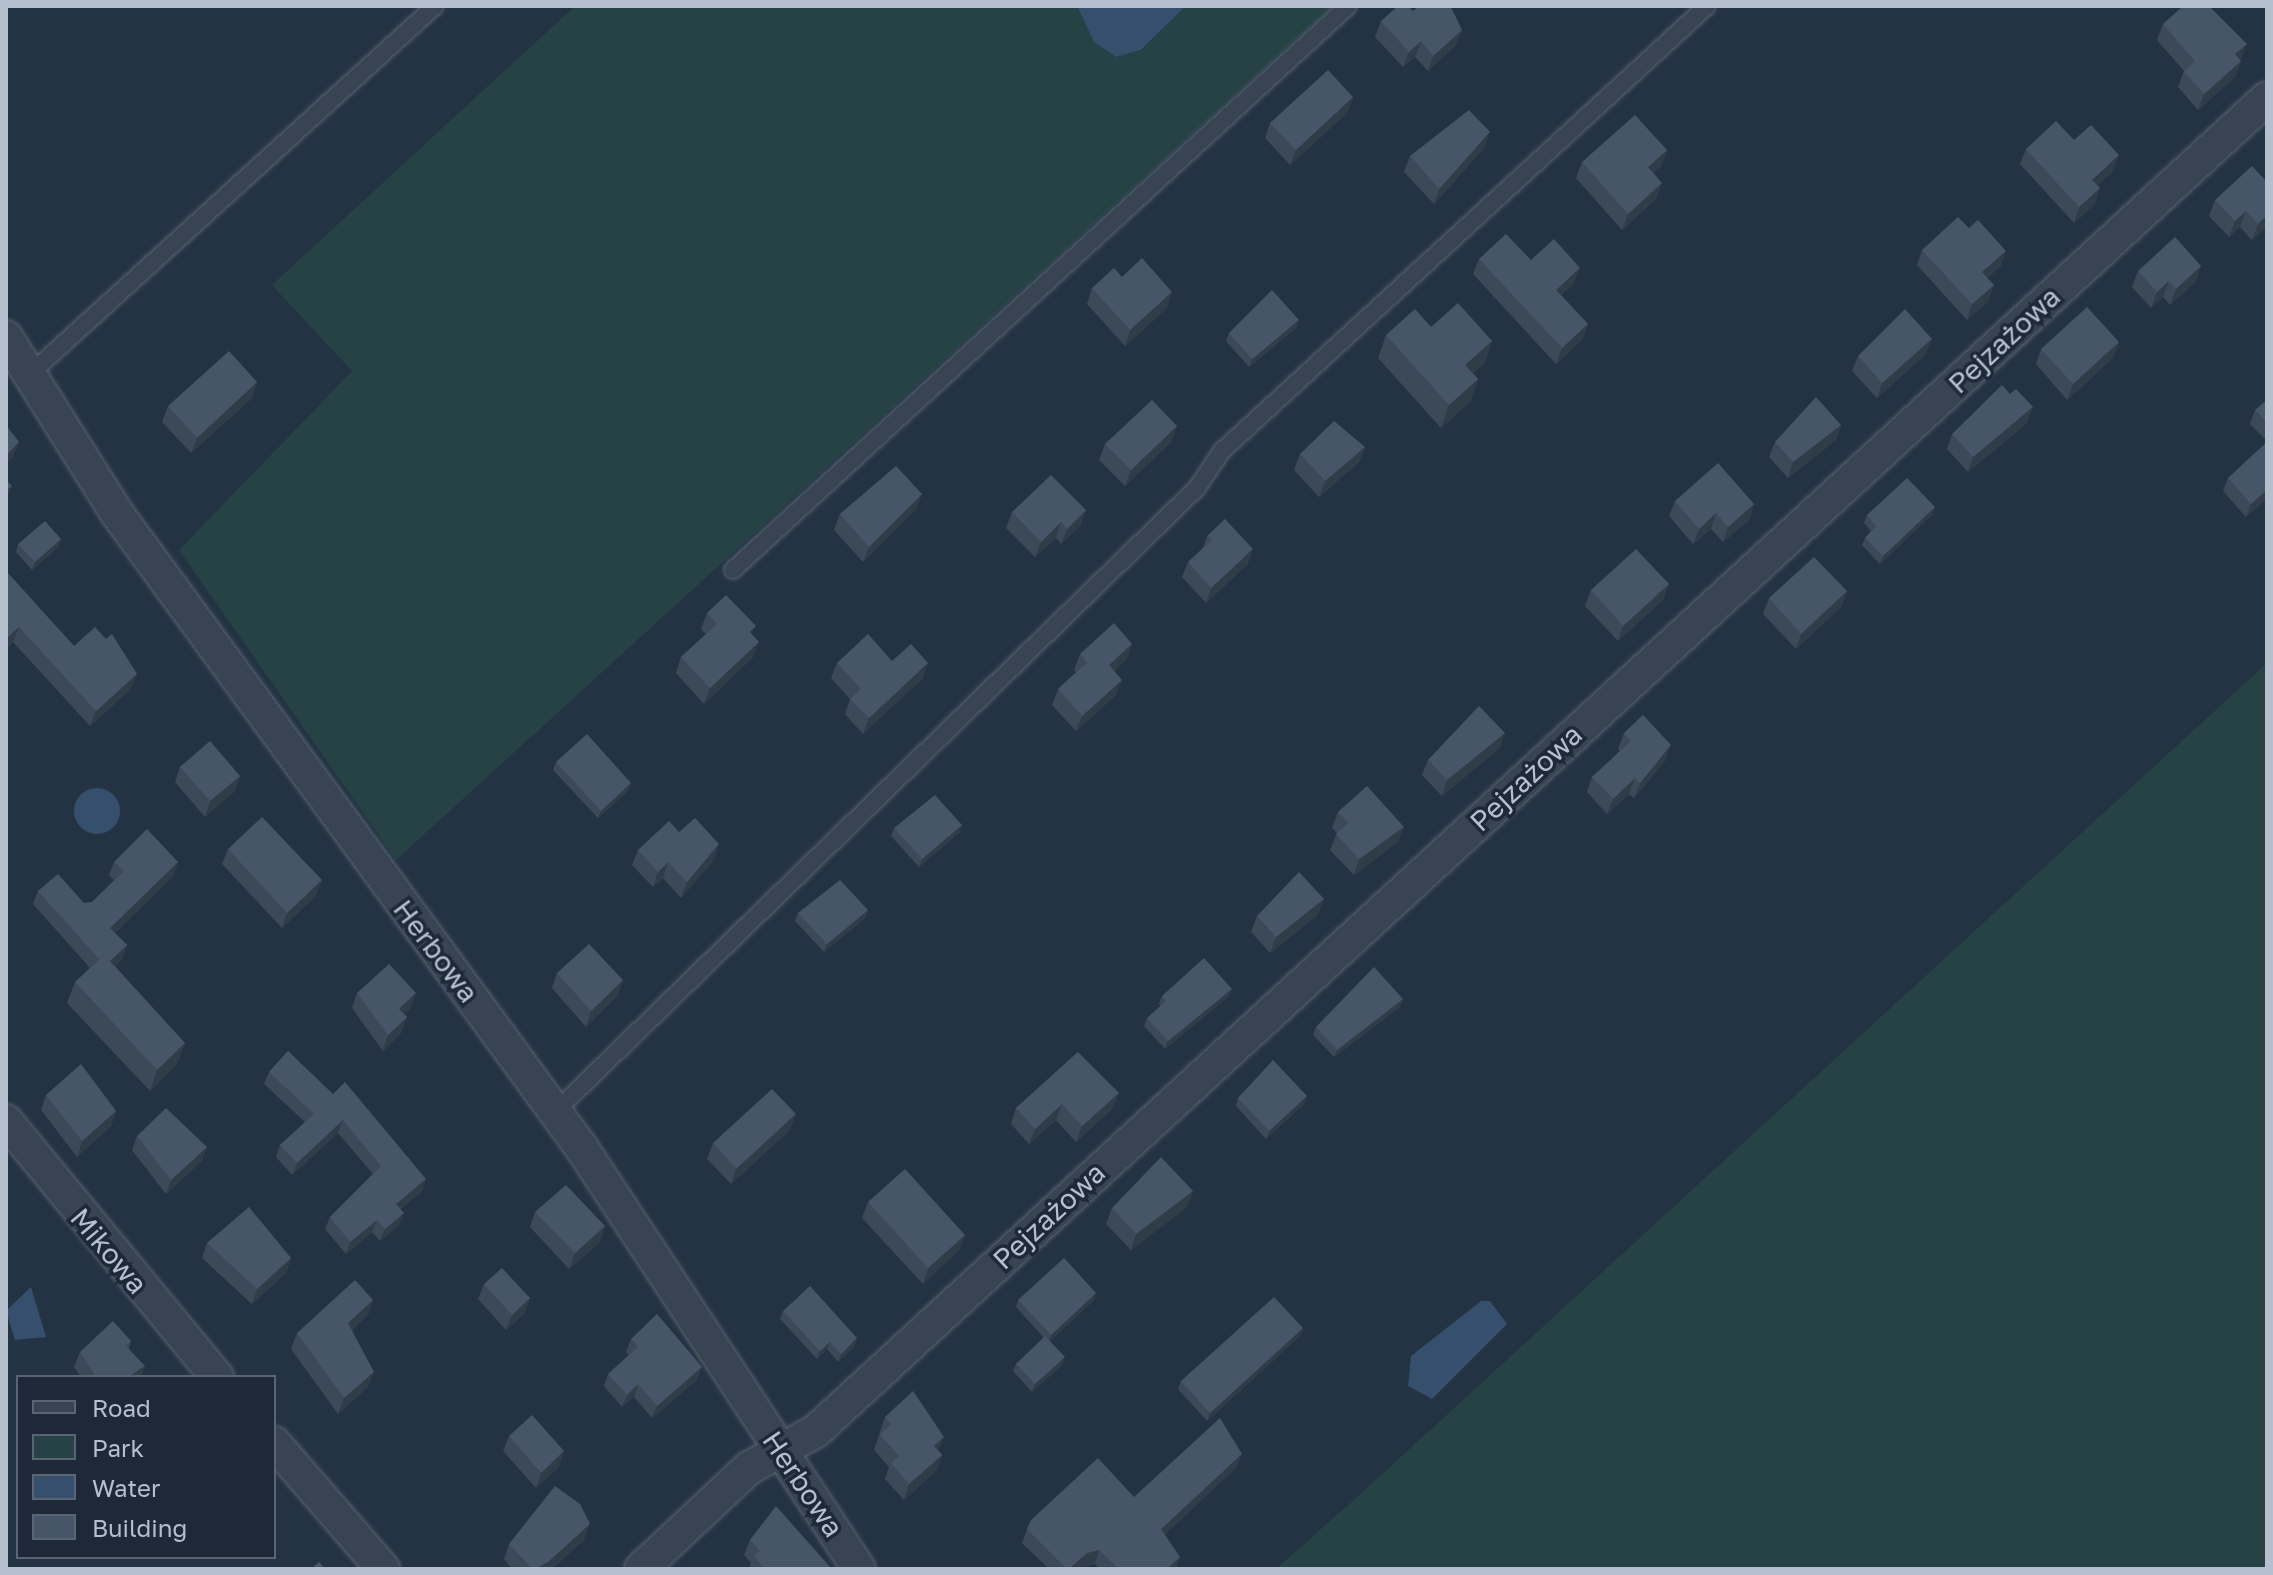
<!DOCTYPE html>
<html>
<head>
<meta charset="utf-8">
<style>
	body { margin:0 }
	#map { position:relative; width:2273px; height:1575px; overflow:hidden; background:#243344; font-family:"Golos Text",sans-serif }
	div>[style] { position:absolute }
	.green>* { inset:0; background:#264245 }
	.water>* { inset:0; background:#364f6c }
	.round { border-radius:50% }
	.roads { filter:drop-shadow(0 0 2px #576271) drop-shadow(0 0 2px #576271) }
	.service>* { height:16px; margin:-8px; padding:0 8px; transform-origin:8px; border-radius:8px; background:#394453 }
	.minor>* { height:32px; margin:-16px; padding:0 16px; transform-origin:16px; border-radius:16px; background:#394453 }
	.wall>* { inset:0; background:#3c4959 }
	.shaded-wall>* { inset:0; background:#313c49 }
	.building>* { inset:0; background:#465568 }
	span { translate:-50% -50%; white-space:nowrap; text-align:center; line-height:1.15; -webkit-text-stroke:7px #1d2939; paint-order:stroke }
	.street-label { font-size:28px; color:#b6bfcd }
	.frame { position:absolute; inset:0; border:8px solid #b6bfcd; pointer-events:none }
	.legend { position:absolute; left:16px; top:1375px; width:260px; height:184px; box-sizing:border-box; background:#1d2939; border:2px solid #5a6574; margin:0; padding:10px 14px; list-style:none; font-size:24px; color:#b6bfcd }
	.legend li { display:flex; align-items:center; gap:16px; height:40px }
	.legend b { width:40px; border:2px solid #5a6574 }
</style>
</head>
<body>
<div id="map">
	<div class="green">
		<div style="clip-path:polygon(575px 6px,1077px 6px,1094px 42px,1116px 57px,1142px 50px,1186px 6px,1333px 6px,396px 860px,179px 550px,352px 371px,272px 285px)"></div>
		<div style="clip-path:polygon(2267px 663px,2267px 1569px,1276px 1569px,1356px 1498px)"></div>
	</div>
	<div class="water">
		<div style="clip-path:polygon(1077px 6px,1186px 6px,1141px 50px,1116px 57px,1094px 42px)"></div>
		<div class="round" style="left:74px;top:788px;width:46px;height:46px"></div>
		<div style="clip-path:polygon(31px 1287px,46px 1337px,15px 1340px,6px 1311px)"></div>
		<div style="clip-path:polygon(1481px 1301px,1490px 1301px,1507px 1324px,1432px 1399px,1408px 1386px,1411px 1356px)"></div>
	</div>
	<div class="roads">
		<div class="service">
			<div style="left:30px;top:374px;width:547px;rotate:-42.26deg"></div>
			<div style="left:733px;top:570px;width:834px;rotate:-42.52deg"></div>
			<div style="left:555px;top:1112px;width:895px;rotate:-44.19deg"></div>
			<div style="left:1197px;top:488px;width:45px;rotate:-56deg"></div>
			<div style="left:1222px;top:451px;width:658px;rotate:-42.54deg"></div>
		</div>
		<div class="minor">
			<div style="left:6px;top:337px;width:207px;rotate:57.8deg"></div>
			<div style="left:116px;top:512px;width:787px;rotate:53.79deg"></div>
			<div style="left:581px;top:1147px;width:505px;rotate:56.62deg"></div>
			<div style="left:6px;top:1121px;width:332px;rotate:50.5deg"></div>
			<div style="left:274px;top:1443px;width:167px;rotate:49.1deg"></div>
			<div style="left:641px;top:1569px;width:148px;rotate:-43.1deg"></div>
			<div style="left:749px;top:1468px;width:77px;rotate:-28.9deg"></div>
			<div style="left:816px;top:1431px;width:1970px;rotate:-42.57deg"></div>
		</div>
	</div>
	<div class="wall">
		<div style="clip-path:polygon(1413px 11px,1462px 30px,1456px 45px,1428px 71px,1415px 57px,1403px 67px,1375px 37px,1381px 21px)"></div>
		<div style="clip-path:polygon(2163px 24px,2241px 61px,2235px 77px,2198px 110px,2178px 87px,2184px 71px,2157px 40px)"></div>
		<div style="clip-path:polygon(1353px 97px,1347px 113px,1290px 165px,1265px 138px,1270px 123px)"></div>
		<div style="clip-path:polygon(2074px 140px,2113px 171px,2098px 185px,2095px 204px,2074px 223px,2020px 164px,2026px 149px)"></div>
		<div style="clip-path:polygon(1484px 148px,1434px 204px,1404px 172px,1410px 156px)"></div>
		<div style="clip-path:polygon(1667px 150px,1661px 166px,1653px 173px,1656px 199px,1622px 230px,1576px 178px,1582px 162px)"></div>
		<div style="clip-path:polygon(2267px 182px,2267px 226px,2252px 240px,2240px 227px,2229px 237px,2209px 216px,2215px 200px)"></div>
		<div style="clip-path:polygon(1922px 250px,2001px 266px,1987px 278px,1994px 285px,1988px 301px,1967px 320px,1917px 265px)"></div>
		<div style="clip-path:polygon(1479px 259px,1531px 260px,1574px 283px,1561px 295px,1588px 324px,1582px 340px,1556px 364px,1473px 274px)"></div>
		<div style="clip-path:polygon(2201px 266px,2195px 282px,2170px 305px,2163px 297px,2151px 308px,2132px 287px,2138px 271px)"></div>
		<div style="clip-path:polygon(1122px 277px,1167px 308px,1125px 346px,1087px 304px,1092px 288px)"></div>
		<div style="clip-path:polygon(1296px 328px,1249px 367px,1226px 341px,1229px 333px)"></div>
		<div style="clip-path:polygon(1386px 335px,1492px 341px,1484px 364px,1473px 373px,1478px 379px,1470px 402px,1441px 428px,1378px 358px)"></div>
		<div style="clip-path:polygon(2119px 342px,2113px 358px,2067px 400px,2036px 364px,2041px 349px)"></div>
		<div style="clip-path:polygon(1926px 354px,1877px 398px,1852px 371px,1858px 356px)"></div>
		<div style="clip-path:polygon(257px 382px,252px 398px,191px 453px,162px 422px,168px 406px)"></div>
		<div style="clip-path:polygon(2267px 400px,2267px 441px,2250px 424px,2255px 410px)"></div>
		<div style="clip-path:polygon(2027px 423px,1968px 472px,1947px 449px,1952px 434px)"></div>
		<div style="clip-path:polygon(1841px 425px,1836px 440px,1788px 478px,1769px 457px,1775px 442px)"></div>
		<div style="clip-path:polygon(1177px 426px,1171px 442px,1125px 486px,1099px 460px,1105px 444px)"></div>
		<div style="clip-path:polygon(2267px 442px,2267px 498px,2246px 517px,2223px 491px,2228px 478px)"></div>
		<div style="clip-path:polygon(1365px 447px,1359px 462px,1319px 497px,1294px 470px,1300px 454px)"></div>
		<div style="clip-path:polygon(922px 494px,916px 509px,863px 562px,834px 530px,840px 514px)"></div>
		<div style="clip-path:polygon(1675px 501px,1754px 504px,1749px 520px,1723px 542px,1711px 529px,1693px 544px,1669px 516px)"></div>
		<div style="clip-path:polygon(1935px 507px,1932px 515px,1880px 564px,1862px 545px,1865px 538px,1871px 531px,1864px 523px,1867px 515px)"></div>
		<div style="clip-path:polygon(1086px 510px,1080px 526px,1061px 544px,1056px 538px,1035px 557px,1006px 528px,1012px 512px)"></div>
		<div style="clip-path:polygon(1207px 536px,1248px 564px,1206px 603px,1182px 577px,1188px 562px,1203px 548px)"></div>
		<div style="clip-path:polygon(61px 539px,58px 547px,32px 570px,16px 552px,18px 544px)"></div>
		<div style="clip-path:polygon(6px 571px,74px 646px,131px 689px,90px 726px,13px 642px,6px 649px)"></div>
		<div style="clip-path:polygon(1669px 584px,1663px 600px,1618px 641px,1585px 606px,1591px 590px)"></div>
		<div style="clip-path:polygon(1847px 591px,1841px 607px,1796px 649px,1763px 614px,1769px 598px)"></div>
		<div style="clip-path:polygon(707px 613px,753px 635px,753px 657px,704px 704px,676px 673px,681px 657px,706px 634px,701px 629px)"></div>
		<div style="clip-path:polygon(1080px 654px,1127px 659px,1114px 671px,1116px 695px,1076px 731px,1052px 705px,1058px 689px,1076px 672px,1074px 670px)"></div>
		<div style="clip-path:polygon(892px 661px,923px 678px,863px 734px,845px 714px,850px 699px,831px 678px,837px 663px)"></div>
		<div style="clip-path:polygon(1505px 733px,1499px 749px,1442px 796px,1422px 775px,1428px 760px)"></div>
		<div style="clip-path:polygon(1624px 733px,1665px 761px,1634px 798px,1629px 794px,1607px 814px,1587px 792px,1592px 777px,1620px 751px,1618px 749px)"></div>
		<div style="clip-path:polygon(556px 762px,628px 791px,598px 818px,553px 770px)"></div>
		<div style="clip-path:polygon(180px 767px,240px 776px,235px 791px,205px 817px,175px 782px)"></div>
		<div style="clip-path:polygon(1338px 812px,1398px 842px,1354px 875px,1330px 850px,1337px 833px,1332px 828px)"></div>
		<div style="clip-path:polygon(962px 825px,960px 832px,919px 867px,891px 836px,894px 828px)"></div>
		<div style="clip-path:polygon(679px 832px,714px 860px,681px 898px,663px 878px,653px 887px,632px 865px,638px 850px)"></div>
		<div style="clip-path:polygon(228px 849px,316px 896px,282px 928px,222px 864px)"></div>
		<div style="clip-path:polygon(114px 862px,178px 862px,173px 876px,115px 933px,127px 945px,122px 959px,115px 966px,185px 1043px,177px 1064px,150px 1091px,67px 1003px,75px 982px,90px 968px,33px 904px,38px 891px,84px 903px,92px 902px,114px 880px,109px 875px)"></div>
		<div style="clip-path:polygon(868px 910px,865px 918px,824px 952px,795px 921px,798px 913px)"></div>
		<div style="clip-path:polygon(1318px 915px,1270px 953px,1251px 932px,1257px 916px)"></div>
		<div style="clip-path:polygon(557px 973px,623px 980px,617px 996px,586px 1027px,552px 988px)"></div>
		<div style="clip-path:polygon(357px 993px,410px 1009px,404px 1014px,407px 1017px,401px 1033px,383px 1051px,352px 1008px)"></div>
		<div style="clip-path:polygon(1162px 996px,1229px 996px,1165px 1049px,1144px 1026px,1147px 1018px,1161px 1006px,1159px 1004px)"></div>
		<div style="clip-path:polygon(1403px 999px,1400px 1007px,1334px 1057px,1313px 1035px,1316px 1027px)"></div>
		<div style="clip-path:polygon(288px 1051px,422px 1191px,401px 1209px,399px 1225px,380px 1241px,372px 1232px,346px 1254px,325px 1229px,330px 1217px,373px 1174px,338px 1133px,292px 1175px,276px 1157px,280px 1145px,305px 1122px,264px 1084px,269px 1072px)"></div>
		<div style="clip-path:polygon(1078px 1052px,1113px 1108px,1076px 1142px,1056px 1120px,1029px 1144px,1011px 1124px,1016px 1108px)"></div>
		<div style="clip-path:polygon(46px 1095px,116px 1111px,111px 1126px,77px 1157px,41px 1110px)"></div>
		<div style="clip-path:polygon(1238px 1098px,1304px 1104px,1266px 1139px,1236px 1106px)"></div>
		<div style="clip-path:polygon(790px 1130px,731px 1184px,707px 1159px,713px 1143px)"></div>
		<div style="clip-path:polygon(137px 1136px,207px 1147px,202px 1161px,166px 1194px,132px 1150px)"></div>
		<div style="clip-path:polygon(1193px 1191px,1187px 1207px,1131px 1250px,1106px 1224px,1112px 1208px)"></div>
		<div style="clip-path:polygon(868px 1202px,965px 1235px,959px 1250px,923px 1284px,862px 1218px)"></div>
		<div style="clip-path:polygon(535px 1212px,605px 1226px,600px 1242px,569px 1269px,530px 1227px)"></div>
		<div style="clip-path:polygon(207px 1243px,291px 1258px,286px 1273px,252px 1304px,202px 1258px)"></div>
		<div style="clip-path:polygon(484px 1284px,530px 1298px,524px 1314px,506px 1330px,478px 1299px)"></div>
		<div style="clip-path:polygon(1096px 1293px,1093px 1301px,1050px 1341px,1062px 1365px,1032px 1392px,1013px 1371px,1016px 1364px,1044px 1338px,1016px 1307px,1018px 1300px)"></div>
		<div style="clip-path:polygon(373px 1300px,368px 1315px,352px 1330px,368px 1387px,338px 1414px,291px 1349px,297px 1333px)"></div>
		<div style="clip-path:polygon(783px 1311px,855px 1346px,838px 1362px,827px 1349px,817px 1359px,780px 1319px)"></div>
		<div style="clip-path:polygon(1303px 1328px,1300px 1336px,1207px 1421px,1178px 1389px,1181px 1381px)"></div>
		<div style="clip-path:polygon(631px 1339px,697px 1380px,652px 1418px,634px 1397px,622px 1407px,604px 1386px,608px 1374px,629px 1355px,626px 1352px)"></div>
		<div style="clip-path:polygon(131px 1341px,129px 1348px,141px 1377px,81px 1377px,74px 1367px,80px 1352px)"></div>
		<div style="clip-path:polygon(885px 1417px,939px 1451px,942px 1455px,937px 1470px,904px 1500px,885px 1479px,889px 1467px,874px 1450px)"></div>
		<div style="clip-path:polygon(509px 1436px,559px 1467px,536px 1488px,503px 1451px)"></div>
		<div style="clip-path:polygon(1237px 1467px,1164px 1535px,1176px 1569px,1100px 1569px,1095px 1564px,1082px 1567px,1079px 1569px,1049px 1569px,1022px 1543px,1031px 1520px,1134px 1497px)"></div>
		<div style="clip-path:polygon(584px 1540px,552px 1569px,512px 1569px,504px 1559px,509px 1544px)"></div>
		<div style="clip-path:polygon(750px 1540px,830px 1569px,749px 1569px,751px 1563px,744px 1555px)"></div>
	</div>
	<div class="shaded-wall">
		<div style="clip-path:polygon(1462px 30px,1456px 45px,1428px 71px,1433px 56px)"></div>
		<div style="clip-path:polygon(1421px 41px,1415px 57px,1403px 67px,1409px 52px)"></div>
		<div style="clip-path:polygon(2247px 44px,2241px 60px,2229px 70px,2235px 54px)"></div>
		<div style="clip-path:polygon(2241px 61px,2235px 77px,2198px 110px,2204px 94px)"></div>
		<div style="clip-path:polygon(1353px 97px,1347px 113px,1290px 165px,1296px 150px)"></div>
		<div style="clip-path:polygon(1490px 132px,1484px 148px,1434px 204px,1439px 189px)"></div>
		<div style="clip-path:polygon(1667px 150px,1661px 166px,1642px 183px,1648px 167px)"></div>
		<div style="clip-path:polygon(2119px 155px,2113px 171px,2087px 195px,2092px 180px)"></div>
		<div style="clip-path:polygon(1662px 183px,1656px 199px,1622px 230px,1628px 214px)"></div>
		<div style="clip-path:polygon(2100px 188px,2095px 204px,2074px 223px,2079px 207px)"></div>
		<div style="clip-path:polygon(2246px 211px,2240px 227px,2229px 237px,2235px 221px)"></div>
		<div style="clip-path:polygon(2267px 215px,2267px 226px,2252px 240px,2258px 224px)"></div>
		<div style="clip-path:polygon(2006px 251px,2001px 266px,1976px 288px,1982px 272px)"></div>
		<div style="clip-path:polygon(2201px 266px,2195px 282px,2170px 305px,2176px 289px)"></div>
		<div style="clip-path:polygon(1580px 268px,1574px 283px,1550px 305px,1556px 290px)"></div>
		<div style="clip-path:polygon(2169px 281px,2163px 297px,2151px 308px,2157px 292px)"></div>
		<div style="clip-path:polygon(1994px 285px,1988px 301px,1967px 320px,1972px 304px)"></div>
		<div style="clip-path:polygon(1172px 292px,1167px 308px,1125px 346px,1130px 330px)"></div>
		<div style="clip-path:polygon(1299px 320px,1296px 328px,1249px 367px,1252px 359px)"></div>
		<div style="clip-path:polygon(1588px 324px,1582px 340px,1556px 364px,1562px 348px)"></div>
		<div style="clip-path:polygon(1932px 339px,1926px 354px,1877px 398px,1882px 383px)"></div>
		<div style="clip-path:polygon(1492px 341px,1484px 364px,1457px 388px,1465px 365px)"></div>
		<div style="clip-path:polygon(2119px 342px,2113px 358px,2067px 400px,2073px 384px)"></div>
		<div style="clip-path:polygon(1478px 379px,1470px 402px,1441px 428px,1449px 405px)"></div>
		<div style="clip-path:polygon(257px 382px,252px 398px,191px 453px,197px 438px)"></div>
		<div style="clip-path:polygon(2033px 407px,2027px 423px,1968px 472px,1973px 457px)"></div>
		<div style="clip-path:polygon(1841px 425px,1836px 440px,1788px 478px,1793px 462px)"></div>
		<div style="clip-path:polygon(1177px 426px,1171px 442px,1125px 486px,1131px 470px)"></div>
		<div style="clip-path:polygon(19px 442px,13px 457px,6px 465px,6px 456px)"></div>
		<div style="clip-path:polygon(1365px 447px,1359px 462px,1319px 497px,1325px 481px)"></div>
		<div style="clip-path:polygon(12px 486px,6px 501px,6px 491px)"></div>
		<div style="clip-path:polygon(2267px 490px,2267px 498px,2246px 517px,2251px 504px)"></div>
		<div style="clip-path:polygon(922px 494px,916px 509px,863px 562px,869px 547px)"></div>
		<div style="clip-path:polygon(1754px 504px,1749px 520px,1723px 542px,1728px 527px)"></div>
		<div style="clip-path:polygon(1935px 507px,1932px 515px,1880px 564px,1883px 556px)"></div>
		<div style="clip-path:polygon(1086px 510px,1080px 526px,1061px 544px,1067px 529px)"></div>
		<div style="clip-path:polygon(1716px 513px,1711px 529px,1693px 544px,1699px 529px)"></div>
		<div style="clip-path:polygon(1061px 522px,1056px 538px,1035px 557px,1041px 542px)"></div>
		<div style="clip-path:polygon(61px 539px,58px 547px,32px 570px,35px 562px)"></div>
		<div style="clip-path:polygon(1253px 549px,1248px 564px,1206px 603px,1211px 588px)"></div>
		<div style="clip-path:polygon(1669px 584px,1663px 600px,1618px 641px,1623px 626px)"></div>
		<div style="clip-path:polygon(1847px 591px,1841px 607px,1796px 649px,1801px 634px)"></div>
		<div style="clip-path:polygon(19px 627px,13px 642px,6px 649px,6px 639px)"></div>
		<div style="clip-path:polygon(759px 642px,753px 657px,704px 704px,710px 688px)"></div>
		<div style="clip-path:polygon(1132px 644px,1127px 659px,1103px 680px,1109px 665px)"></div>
		<div style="clip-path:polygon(928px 663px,923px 678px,863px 734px,869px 718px)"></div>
		<div style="clip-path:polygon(137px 674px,131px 689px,90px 726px,96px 711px)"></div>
		<div style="clip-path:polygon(1122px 680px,1116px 695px,1076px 731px,1082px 716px)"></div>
		<div style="clip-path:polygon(1505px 733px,1499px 749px,1442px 796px,1447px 780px)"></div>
		<div style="clip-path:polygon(1671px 745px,1665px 761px,1634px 798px,1640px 783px)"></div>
		<div style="clip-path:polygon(240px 776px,235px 791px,205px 817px,210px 801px)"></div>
		<div style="clip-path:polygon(1635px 778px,1629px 794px,1607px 814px,1613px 799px)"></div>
		<div style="clip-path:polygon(631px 783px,628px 791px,598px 818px,601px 811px)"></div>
		<div style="clip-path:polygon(962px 825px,960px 832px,919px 867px,922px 859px)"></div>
		<div style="clip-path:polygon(1404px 827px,1398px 842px,1354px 875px,1359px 859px)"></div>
		<div style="clip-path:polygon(719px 844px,714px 860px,681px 898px,687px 882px)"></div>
		<div style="clip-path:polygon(178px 862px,173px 876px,106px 942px,110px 928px)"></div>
		<div style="clip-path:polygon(668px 862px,663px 878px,653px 887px,658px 872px)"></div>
		<div style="clip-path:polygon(322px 880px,316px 896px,282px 928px,287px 913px)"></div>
		<div style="clip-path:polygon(1324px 899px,1318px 915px,1270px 953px,1276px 937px)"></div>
		<div style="clip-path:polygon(868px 910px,865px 918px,824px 952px,827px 944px)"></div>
		<div style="clip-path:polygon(127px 945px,122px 959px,100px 979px,105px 966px)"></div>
		<div style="clip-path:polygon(623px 980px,617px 996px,586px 1027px,591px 1011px)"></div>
		<div style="clip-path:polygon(1232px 989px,1229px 996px,1165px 1049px,1168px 1041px)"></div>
		<div style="clip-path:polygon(416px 993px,410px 1009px,393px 1025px,399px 1009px)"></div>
		<div style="clip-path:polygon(1403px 999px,1400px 1007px,1334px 1057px,1337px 1050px)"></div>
		<div style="clip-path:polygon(407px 1017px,401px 1033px,383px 1051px,388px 1035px)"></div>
		<div style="clip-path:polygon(185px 1043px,177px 1064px,150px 1091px,157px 1070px)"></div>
		<div style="clip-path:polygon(1119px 1093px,1113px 1108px,1076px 1142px,1082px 1126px)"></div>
		<div style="clip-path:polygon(1307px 1096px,1304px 1104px,1266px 1139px,1269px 1131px)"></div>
		<div style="clip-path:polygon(1062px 1104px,1056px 1120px,1029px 1144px,1035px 1129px)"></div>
		<div style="clip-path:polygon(116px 1111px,111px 1126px,77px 1157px,82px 1141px)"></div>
		<div style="clip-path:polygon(796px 1114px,790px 1130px,731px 1184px,736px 1169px)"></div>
		<div style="clip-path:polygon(343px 1120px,338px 1133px,292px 1175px,297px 1163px)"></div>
		<div style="clip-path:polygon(207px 1147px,202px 1161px,166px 1194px,171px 1180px)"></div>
		<div style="clip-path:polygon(426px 1179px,422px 1191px,392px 1216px,396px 1204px)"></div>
		<div style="clip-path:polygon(1193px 1191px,1187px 1207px,1131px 1250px,1136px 1234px)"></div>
		<div style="clip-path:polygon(404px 1213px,399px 1225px,380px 1241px,385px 1229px)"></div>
		<div style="clip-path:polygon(377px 1220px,372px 1232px,346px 1254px,350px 1242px)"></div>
		<div style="clip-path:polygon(605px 1226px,600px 1242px,569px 1269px,575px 1253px)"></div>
		<div style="clip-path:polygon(965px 1235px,959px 1250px,923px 1284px,928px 1268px)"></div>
		<div style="clip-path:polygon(291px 1258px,286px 1273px,252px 1304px,257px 1289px)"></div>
		<div style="clip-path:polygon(1096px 1293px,1093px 1301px,1048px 1343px,1051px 1335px)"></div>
		<div style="clip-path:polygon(530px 1298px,524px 1314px,506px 1330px,512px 1315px)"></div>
		<div style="clip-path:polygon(373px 1300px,368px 1315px,342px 1338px,348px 1323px)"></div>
		<div style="clip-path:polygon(1303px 1328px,1300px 1336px,1207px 1421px,1210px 1413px)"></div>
		<div style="clip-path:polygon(857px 1338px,855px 1346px,838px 1362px,841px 1354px)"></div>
		<div style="clip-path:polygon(830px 1342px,827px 1349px,817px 1359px,820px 1351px)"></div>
		<div style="clip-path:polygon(1065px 1357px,1062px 1365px,1032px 1392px,1035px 1384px)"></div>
		<div style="clip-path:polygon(145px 1366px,141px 1377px,128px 1377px)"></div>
		<div style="clip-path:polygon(702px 1367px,697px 1380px,652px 1418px,657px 1406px)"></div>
		<div style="clip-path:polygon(374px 1372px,368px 1387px,338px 1414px,344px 1398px)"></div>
		<div style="clip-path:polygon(638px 1384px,634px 1397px,622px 1407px,627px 1395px)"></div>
		<div style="clip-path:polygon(944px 1437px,938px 1452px,934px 1446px)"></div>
		<div style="clip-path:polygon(564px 1451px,559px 1467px,536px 1488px,541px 1473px)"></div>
		<div style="clip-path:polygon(1242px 1454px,1237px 1467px,1156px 1543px,1161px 1529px)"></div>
		<div style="clip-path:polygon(942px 1455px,937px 1470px,904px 1500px,909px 1484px)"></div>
		<div style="clip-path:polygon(590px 1524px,584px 1540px,552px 1569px,535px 1569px)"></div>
		<div style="clip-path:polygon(1099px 1550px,1095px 1564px,1082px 1567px,1079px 1569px,1069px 1569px,1087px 1553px)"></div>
		<div style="clip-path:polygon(1180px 1557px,1176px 1569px,1167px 1569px)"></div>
	</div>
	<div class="building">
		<div style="clip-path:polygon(1398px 6px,1408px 6px,1413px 11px,1419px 6px,1448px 6px,1452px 9px,1462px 30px,1433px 56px,1421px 41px,1409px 52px,1381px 21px)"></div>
		<div style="clip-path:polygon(2183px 6px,2209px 6px,2247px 44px,2235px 54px,2241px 61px,2204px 94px,2184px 71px,2195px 61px,2163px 24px)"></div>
		<div style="clip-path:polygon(1328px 70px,1353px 97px,1296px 150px,1270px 123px)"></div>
		<div style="clip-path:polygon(1469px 110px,1490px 132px,1439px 189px,1410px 156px)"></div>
		<div style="clip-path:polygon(1635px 115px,1667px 150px,1648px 167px,1662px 183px,1628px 214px,1582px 162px)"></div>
		<div style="clip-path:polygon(2056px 121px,2074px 140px,2091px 125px,2119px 155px,2092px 180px,2100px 188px,2079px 207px,2026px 149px)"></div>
		<div style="clip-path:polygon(2252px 166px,2267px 182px,2267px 215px,2258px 224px,2246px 211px,2235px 221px,2215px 200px)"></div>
		<div style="clip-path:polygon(1958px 217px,1969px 228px,1978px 220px,2006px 251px,1982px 272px,1994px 285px,1972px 304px,1922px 250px)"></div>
		<div style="clip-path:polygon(1506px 234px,1531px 260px,1554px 239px,1580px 268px,1556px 290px,1588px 324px,1562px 348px,1479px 259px)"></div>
		<div style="clip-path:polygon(2175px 237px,2201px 266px,2176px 289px,2169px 281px,2157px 292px,2138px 271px)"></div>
		<div style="clip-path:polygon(1142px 258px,1172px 292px,1130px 330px,1092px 288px,1114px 268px,1122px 277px)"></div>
		<div style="clip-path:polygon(1272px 290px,1299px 320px,1252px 359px,1229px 333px)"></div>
		<div style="clip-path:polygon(1458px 303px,1492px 341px,1465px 365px,1478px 379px,1449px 405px,1386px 335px,1415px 309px,1431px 327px)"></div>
		<div style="clip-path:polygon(2087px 307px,2119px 342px,2073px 384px,2041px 349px)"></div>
		<div style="clip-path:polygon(1905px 309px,1932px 339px,1882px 383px,1858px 356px)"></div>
		<div style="clip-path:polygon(229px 351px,257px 382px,197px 438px,168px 406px)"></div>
		<div style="clip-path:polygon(2002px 385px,2010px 394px,2016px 389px,2033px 407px,1973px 457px,1952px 434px)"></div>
		<div style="clip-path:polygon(1816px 397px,1841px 425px,1793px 462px,1775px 442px)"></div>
		<div style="clip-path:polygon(1152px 400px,1177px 426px,1131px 470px,1105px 444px)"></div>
		<div style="clip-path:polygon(2267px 400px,2267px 423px,2255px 410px)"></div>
		<div style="clip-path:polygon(1334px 421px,1365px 447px,1325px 481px,1300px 454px)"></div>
		<div style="clip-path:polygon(6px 425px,19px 442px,6px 456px)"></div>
		<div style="clip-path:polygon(2267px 442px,2267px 490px,2251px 504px,2228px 478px)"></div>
		<div style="clip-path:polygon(1718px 463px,1754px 504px,1728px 527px,1716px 513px,1699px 529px,1675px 501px)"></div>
		<div style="clip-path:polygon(896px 466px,922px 494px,869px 547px,840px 514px)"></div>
		<div style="clip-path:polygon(1051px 475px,1086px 510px,1067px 529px,1061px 522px,1041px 542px,1012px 512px)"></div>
		<div style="clip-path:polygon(1907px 478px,1935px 507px,1883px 556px,1865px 538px,1876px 526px,1867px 515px)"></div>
		<div style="clip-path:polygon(6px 480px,12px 486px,6px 491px)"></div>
		<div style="clip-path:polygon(1225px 519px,1253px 549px,1211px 588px,1188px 562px,1212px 540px,1207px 536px)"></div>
		<div style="clip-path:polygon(45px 521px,61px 539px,35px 562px,18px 544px)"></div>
		<div style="clip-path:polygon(1636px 549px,1669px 584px,1623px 626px,1591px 590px)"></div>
		<div style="clip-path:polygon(1814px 557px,1847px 591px,1801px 634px,1769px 598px)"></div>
		<div style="clip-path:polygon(6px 571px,74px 646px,95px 627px,106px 639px,112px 634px,137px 674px,96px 711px,19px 627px,6px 639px)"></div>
		<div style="clip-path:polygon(726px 595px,756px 626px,750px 632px,759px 642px,710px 688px,681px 657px,717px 624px,707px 613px)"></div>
		<div style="clip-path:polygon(1114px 623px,1132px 644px,1109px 665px,1122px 680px,1082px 716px,1058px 689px,1087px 663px,1080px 654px)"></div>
		<div style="clip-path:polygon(868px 634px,892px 661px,911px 644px,928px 663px,869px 718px,850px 699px,861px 689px,837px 663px)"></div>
		<div style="clip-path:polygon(1479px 706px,1505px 733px,1447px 780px,1428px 760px)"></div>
		<div style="clip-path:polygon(1643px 715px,1671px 745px,1640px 783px,1635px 778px,1613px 799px,1592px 777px,1631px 741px,1624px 733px)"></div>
		<div style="clip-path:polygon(587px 734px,631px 783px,601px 811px,556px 762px)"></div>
		<div style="clip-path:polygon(210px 741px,240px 776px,210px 801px,180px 767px)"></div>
		<div style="clip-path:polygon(1367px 786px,1404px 827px,1359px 859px,1336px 834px,1348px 823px,1338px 812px)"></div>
		<div style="clip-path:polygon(935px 795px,962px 825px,922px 859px,894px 828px)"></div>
		<div style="clip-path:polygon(262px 817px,322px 880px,287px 913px,228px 849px)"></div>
		<div style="clip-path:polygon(695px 818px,719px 844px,687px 882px,668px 862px,658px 872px,638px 850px,669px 821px,679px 832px)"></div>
		<div style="clip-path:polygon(147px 829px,178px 862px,110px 928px,127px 945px,110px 961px,104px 955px,99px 959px,38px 891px,58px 874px,84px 903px,92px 902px,124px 871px,114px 862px)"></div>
		<div style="clip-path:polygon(1299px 872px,1324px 899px,1276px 937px,1257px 916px)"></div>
		<div style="clip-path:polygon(840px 880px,868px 910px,827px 944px,798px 913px)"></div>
		<div style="clip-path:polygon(589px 944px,623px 980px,591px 1011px,557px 973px)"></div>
		<div style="clip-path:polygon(104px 955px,185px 1043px,157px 1070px,75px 982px)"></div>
		<div style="clip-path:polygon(1204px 958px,1232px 989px,1168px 1041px,1147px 1018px,1166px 1001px,1162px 996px)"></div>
		<div style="clip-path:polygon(389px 964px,416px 993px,399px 1009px,407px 1017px,388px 1035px,357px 993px)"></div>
		<div style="clip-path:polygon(1374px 967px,1403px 999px,1337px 1050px,1316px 1027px)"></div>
		<div style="clip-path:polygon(288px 1051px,333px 1094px,345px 1082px,426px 1179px,396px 1204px,404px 1213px,385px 1229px,377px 1220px,350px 1242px,330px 1217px,381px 1166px,343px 1120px,297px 1163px,280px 1145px,314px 1114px,269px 1072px)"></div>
		<div style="clip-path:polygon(1078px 1052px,1119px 1093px,1082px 1126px,1062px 1104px,1035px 1129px,1016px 1108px)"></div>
		<div style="clip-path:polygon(1273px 1060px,1307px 1096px,1269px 1131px,1238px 1098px)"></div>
		<div style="clip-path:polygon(81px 1064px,116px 1111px,82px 1141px,46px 1095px)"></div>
		<div style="clip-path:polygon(772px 1089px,796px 1114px,736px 1169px,713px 1143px)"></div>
		<div style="clip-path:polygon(166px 1108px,207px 1147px,171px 1180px,137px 1136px)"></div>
		<div style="clip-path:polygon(1161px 1157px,1193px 1191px,1136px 1234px,1112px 1208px)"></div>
		<div style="clip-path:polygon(905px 1169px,965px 1235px,928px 1268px,868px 1202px)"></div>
		<div style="clip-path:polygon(566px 1185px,605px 1226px,575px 1253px,535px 1212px)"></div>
		<div style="clip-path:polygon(249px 1207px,291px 1258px,257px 1289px,207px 1243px)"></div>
		<div style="clip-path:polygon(1064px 1258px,1096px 1293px,1051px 1335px,1018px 1300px)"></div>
		<div style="clip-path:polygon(502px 1268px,530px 1298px,512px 1315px,484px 1284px)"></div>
		<div style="clip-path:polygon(355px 1280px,373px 1300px,348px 1323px,374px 1372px,344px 1398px,297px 1333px)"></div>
		<div style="clip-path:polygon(810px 1286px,857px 1338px,841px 1354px,830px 1342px,820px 1351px,783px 1311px)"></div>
		<div style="clip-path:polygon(1274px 1297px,1303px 1328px,1210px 1413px,1181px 1381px)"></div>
		<div style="clip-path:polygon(657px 1314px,702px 1367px,657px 1406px,638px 1384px,627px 1395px,608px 1374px,638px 1347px,631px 1339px)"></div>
		<div style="clip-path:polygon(113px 1321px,131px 1341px,126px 1346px,145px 1366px,128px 1377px,96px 1377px,80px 1352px)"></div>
		<div style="clip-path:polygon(1045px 1336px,1065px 1357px,1035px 1384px,1016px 1364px)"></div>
		<div style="clip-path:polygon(913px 1391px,944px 1437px,934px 1446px,942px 1455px,909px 1484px,891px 1463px,899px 1456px,880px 1435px,891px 1424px,885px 1417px)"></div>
		<div style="clip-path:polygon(532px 1415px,564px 1451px,541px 1473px,509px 1436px)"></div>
		<div style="clip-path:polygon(1220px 1418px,1242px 1454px,1161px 1529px,1180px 1557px,1167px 1569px,1119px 1569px,1099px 1550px,1087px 1553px,1069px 1569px,1067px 1569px,1027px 1529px,1031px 1520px,1098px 1458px,1134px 1497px)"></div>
		<div style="clip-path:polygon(555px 1486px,580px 1504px,590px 1524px,548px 1562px,535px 1569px,532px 1569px,509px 1544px)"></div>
		<div style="clip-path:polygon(776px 1506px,831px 1568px,829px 1569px,765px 1569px,754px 1556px,760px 1551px,750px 1540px)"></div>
		<div style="clip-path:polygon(319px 1562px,325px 1569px,311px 1569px)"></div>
	</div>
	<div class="street-label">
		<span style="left:2004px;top:340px;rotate:-43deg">Pejzażowa</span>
		<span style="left:1526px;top:778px;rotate:-43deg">Pejzażowa</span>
		<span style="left:436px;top:951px;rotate:53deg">Herbowa</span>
		<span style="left:1049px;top:1216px;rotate:-43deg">Pejzażowa</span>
		<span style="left:109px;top:1251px;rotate:50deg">Mikowa</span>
		<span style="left:803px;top:1484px;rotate:56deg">Herbowa</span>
	</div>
	<div class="frame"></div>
	<ul class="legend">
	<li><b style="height:10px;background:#394453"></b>Road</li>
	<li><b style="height:22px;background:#264245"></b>Park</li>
	<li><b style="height:22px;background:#364f6c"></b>Water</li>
	<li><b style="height:22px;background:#465568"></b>Building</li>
	</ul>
</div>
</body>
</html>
